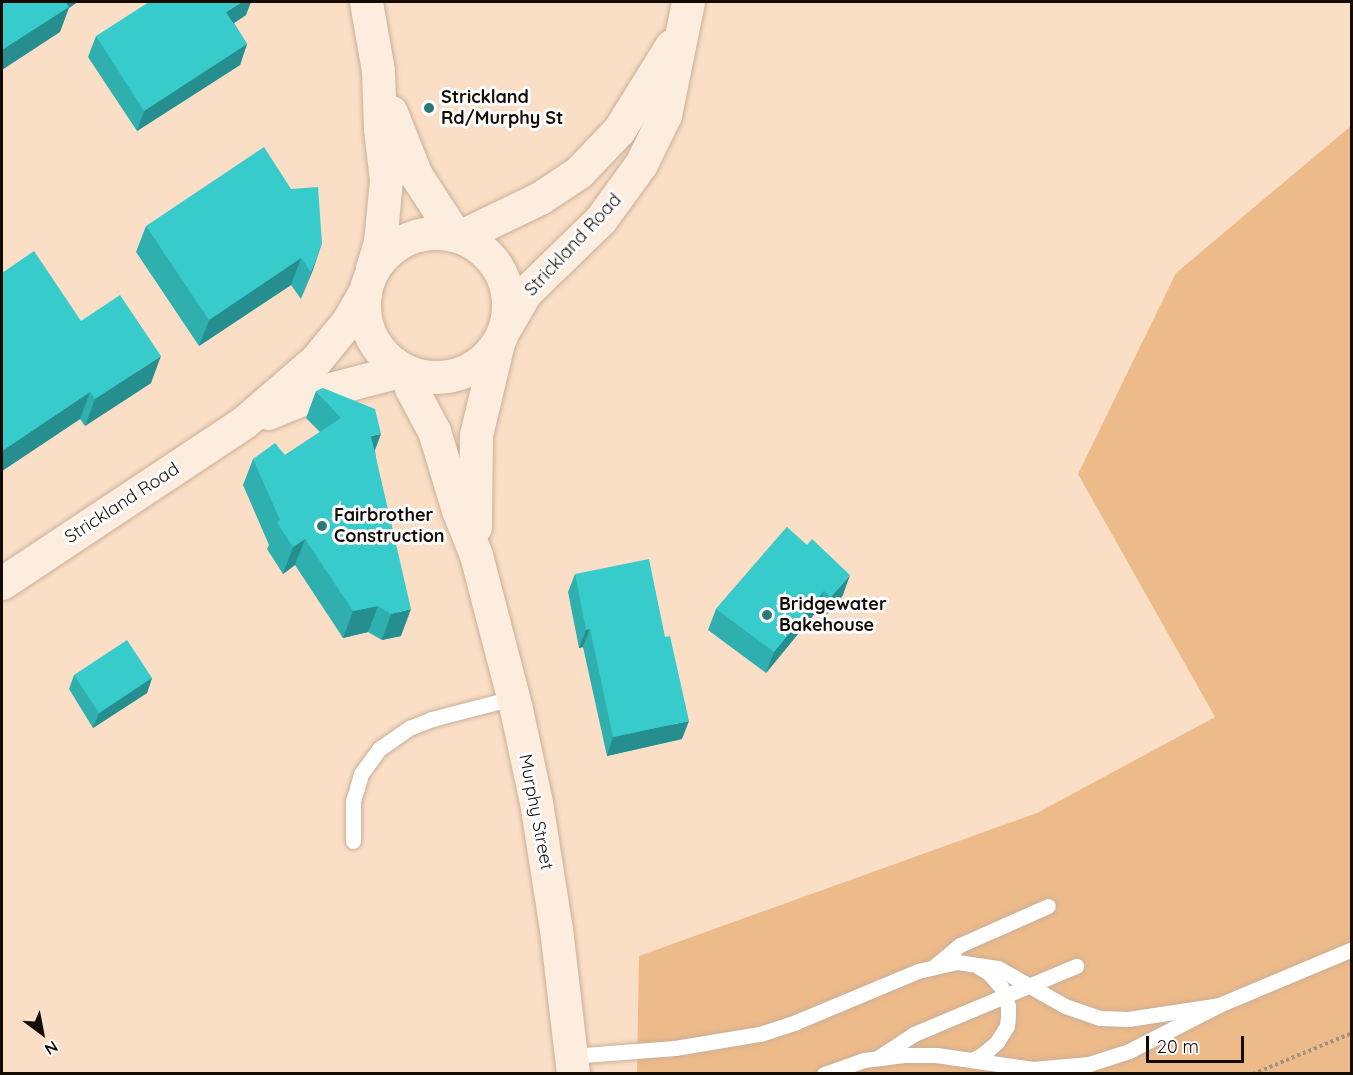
<!DOCTYPE html>
<html>
<head>
<meta charset="utf-8">
<style>
	body { margin:0 }
	#map { position:relative; width:1353px; height:1075px; overflow:hidden; background:#fadfc6; font-family:Quicksand,sans-serif }
	div>[style] { position:absolute }
	.green>* { inset:0; background:#edba8a }
	.path>* { height:4px; margin-top:-2px; transform-origin:0; background:repeating-linear-gradient(90deg,#a4907e 0 3px,transparent 0 6px) }
	.roads { filter:drop-shadow(0 0 2px #c9af97) drop-shadow(0 0 2px #c9af97) }
	.lane>* { height:15px; margin:-7.5px; padding:0 7.5px; transform-origin:7.5px; border-radius:7.5px; background:#fff }
	.secondary>* { height:33px; margin:-16.5px; padding:0 16.5px; transform-origin:16.5px; border-radius:16.5px; background:#fdeddf }
	.secondary>.ring { margin:-16.5px; padding:0; box-sizing:content-box; background:none; border:33px solid #fdeddf; border-radius:50% }
	.wall>* { inset:0; background:#30afaf }
	.shaded-wall>* { inset:0; background:#278e8f }
	.building>* { inset:0; background:#38cbcc }
	.dots>* { width:16px; height:16px; translate:-50% -50%; box-sizing:border-box; border:3px solid #fff; border-radius:50% }
	span { translate:-50% -50%; white-space:nowrap; text-align:center; line-height:1.15; -webkit-text-stroke:6px #fff; paint-order:stroke }
	.poi-label { font-size:18px; color:#130b04; font-weight:700 }
	.left { translate:0 -50%; text-align:left }
	.street-label { font-size:18px; color:#130b04 }
	.frame { position:absolute; inset:0; border:3px solid #130b04; pointer-events:none }
	.north { position:absolute; left:12px; top:1003px; width:60px; height:60px; -webkit-text-stroke:4px #fff; paint-order:stroke; rotate:148deg; font-size:16px; font-weight:700; line-height:24px; text-align:center; color:#130b04 }
	.north::after { content:''; display:block; margin:auto; width:21px; height:27px; background:#130b04; clip-path:polygon(50% 0,100% 100%,50% 72%,0 100%) }
	.scale { position:absolute; left:1146px; top:1036px; width:98px; height:27px; box-sizing:border-box; border:3px solid #130b04; border-top:0; padding-left:8px; font-size:18px; line-height:21px; white-space:nowrap; color:#130b04; -webkit-text-stroke:4px #fff; paint-order:stroke }
</style>
</head>
<body>
<div id="map">
	<div class="green">
		<div style="clip-path:polygon(1351px 126px,1351px 1073px,637px 1074px,639px 956px,1037px 813px,1215px 717px,1078px 474px,1176px 273px)"></div>
	</div>
	<div class="path">
		<div style="left:1253px;top:1074px;width:107px;rotate:-22.5deg"></div>
	</div>
	<div class="roads">
		<div class="lane">
			<div style="left:353px;top:841px;width:40px;rotate:-90deg"></div>
			<div style="left:353px;top:801px;width:14px;rotate:-73deg"></div>
			<div style="left:357px;top:788px;width:15px;rotate:-74deg"></div>
			<div style="left:361px;top:774px;width:31px;rotate:-54deg"></div>
			<div style="left:379px;top:749px;width:37px;rotate:-35deg"></div>
			<div style="left:409px;top:728px;width:25px;rotate:-21deg"></div>
			<div style="left:432px;top:719px;width:84px;rotate:-14.5deg"></div>
			<div style="left:936px;top:965px;width:31px;rotate:-40deg"></div>
			<div style="left:960px;top:945px;width:96px;rotate:-23.9deg"></div>
			<div style="left:571px;top:1056px;width:104px;rotate:-4.4deg"></div>
			<div style="left:675px;top:1048px;width:86px;rotate:-9.4deg"></div>
			<div style="left:760px;top:1034px;width:38px;rotate:-18deg"></div>
			<div style="left:796px;top:1022px;width:132px;rotate:-22.7deg"></div>
			<div style="left:918px;top:971px;width:40px;rotate:-13deg"></div>
			<div style="left:957px;top:962px;width:41px;rotate:8.3deg"></div>
			<div style="left:998px;top:968px;width:77px;rotate:29.6deg"></div>
			<div style="left:1065px;top:1006px;width:37px;rotate:19deg"></div>
			<div style="left:1100px;top:1018px;width:28px;rotate:2deg"></div>
			<div style="left:1128px;top:1019px;width:92px;rotate:-8.7deg"></div>
			<div style="left:879px;top:1057px;width:42px;rotate:-33.3deg"></div>
			<div style="left:914px;top:1034px;width:176px;rotate:-22.8deg"></div>
			<div style="left:972px;top:1060px;width:11px;rotate:-27deg"></div>
			<div style="left:982px;top:1055px;width:20px;rotate:-41deg"></div>
			<div style="left:997px;top:1042px;width:19px;rotate:-58deg"></div>
			<div style="left:1007px;top:1026px;width:10px;rotate:-84deg"></div>
			<div style="left:1008px;top:1016px;width:10px;rotate:-90deg"></div>
			<div style="left:1008px;top:1006px;width:20px;rotate:-110deg"></div>
			<div style="left:1001px;top:987px;width:18px;rotate:-131deg"></div>
			<div style="left:989px;top:973px;width:12px;rotate:-149deg"></div>
			<div style="left:824px;top:1074px;width:42px;rotate:-19.3deg"></div>
			<div style="left:864px;top:1060px;width:38px;rotate:-7deg"></div>
			<div style="left:902px;top:1055px;width:34px"></div>
			<div style="left:936px;top:1055px;width:98px;rotate:8.2deg"></div>
			<div style="left:1033px;top:1069px;width:56px;rotate:-5.1deg"></div>
			<div style="left:1089px;top:1064px;width:42px;rotate:-18deg"></div>
			<div style="left:1129px;top:1051px;width:101px;rotate:-27.1deg"></div>
			<div style="left:1219px;top:1005px;width:144px;rotate:-22.8deg"></div>
		</div>
		<div class="secondary">
			<div style="left:366px;top:2px;width:70px;rotate:80.1deg"></div>
			<div style="left:378px;top:71px;width:58px;rotate:88deg"></div>
			<div style="left:380px;top:129px;width:51px;rotate:83.3deg"></div>
			<div style="left:386px;top:180px;width:62px;rotate:95.5deg"></div>
			<div style="left:380px;top:242px;width:28px;rotate:107deg"></div>
			<div style="left:391px;top:112px;width:68px;rotate:68.4deg"></div>
			<div style="left:416px;top:175px;width:72px;rotate:57deg"></div>
			<div class="ring" style="left:364px;top:233px;width:111px;height:111px"></div>
			<div style="left:461px;top:236px;width:88px;rotate:-25.7deg"></div>
			<div style="left:540px;top:198px;width:47px;rotate:-33.7deg"></div>
			<div style="left:579px;top:172px;width:58px;rotate:-46.4deg"></div>
			<div style="left:619px;top:130px;width:99px;rotate:-58.2deg"></div>
			<div style="left:506px;top:326px;width:39px;rotate:-60deg"></div>
			<div style="left:526px;top:292px;width:105px;rotate:-44.2deg"></div>
			<div style="left:601px;top:219px;width:68px;rotate:-54deg"></div>
			<div style="left:641px;top:164px;width:55px;rotate:-63.9deg"></div>
			<div style="left:665px;top:115px;width:115px;rotate:-78.5deg"></div>
			<div style="left:407px;top:372px;width:16px;rotate:76deg"></div>
			<div style="left:411px;top:388px;width:49px;rotate:61.9deg"></div>
			<div style="left:434px;top:431px;width:83px;rotate:73.1deg"></div>
			<div style="left:458px;top:510px;width:48px;rotate:68.2deg"></div>
			<div style="left:476px;top:555px;width:159px;rotate:75.4deg"></div>
			<div style="left:516px;top:709px;width:95px;rotate:77.9deg"></div>
			<div style="left:536px;top:802px;width:129px;rotate:81.1deg"></div>
			<div style="left:556px;top:929px;width:146px;rotate:83.3deg"></div>
			<div style="left:268px;top:413px;width:55px;rotate:-22.4deg"></div>
			<div style="left:319px;top:392px;width:87px;rotate:-14.7deg"></div>
			<div style="left:475px;top:527px;width:92px;rotate:-89.4deg"></div>
			<div style="left:476px;top:435px;width:95px;rotate:-76.6deg"></div>
			<div style="left:2px;top:583px;width:289px;rotate:-33.6deg"></div>
			<div style="left:243px;top:423px;width:96px;rotate:-40.8deg"></div>
			<div style="left:316px;top:360px;width:50px;rotate:-50.6deg"></div>
			<div style="left:348px;top:321px;width:34px;rotate:-60deg"></div>
		</div>
	</div>
	<div class="wall">
		<div style="clip-path:polygon(246px 15px,234px 23px,247px 44px,240px 65px,137px 131px,88px 57px,96px 36px)"></div>
		<div style="clip-path:polygon(146px 226px,322px 243px,301px 299px,291px 285px,199px 346px,136px 252px)"></div>
		<div style="clip-path:polygon(2px 273px,81px 321px,151px 383px,85px 426px,80px 419px,2px 471px)"></div>
		<div style="clip-path:polygon(316px 391px,375px 451px,401px 636px,382px 640px,368px 632px,343px 638px,295px 565px,283px 574px,267px 549px,269px 545px,243px 485px,253px 459px,285px 455px,320px 432px,306px 418px)"></div>
		<div style="clip-path:polygon(787px 527px,843px 595px,824px 618px,816px 612px,766px 673px,708px 630px,716px 609px)"></div>
		<div style="clip-path:polygon(575px 574px,682px 739px,607px 756px,583px 647px,579px 648px,568px 592px)"></div>
		<div style="clip-path:polygon(74px 675px,152px 678px,147px 693px,93px 728px,69px 689px)"></div>
	</div>
	<div class="shaded-wall">
		<div style="clip-path:polygon(58px 2px,78px 2px,69px 8px,60px 32px,2px 70px,2px 50px)"></div>
		<div style="clip-path:polygon(242px 2px,251px 2px,246px 15px,219px 33px,226px 12px)"></div>
		<div style="clip-path:polygon(247px 44px,240px 65px,137px 131px,144px 111px)"></div>
		<div style="clip-path:polygon(322px 243px,313px 270px,301px 299px,311px 272px)"></div>
		<div style="clip-path:polygon(301px 258px,291px 285px,199px 346px,209px 320px)"></div>
		<div style="clip-path:polygon(161px 356px,151px 383px,85px 426px,95px 399px)"></div>
		<div style="clip-path:polygon(90px 392px,80px 419px,2px 471px,2px 451px)"></div>
		<div style="clip-path:polygon(381px 434px,371px 461px,371px 436px)"></div>
		<div style="clip-path:polygon(305px 539px,295px 565px,283px 574px,293px 547px)"></div>
		<div style="clip-path:polygon(850px 575px,843px 595px,824px 618px,831px 597px)"></div>
		<div style="clip-path:polygon(824px 591px,816px 612px,766px 673px,774px 652px)"></div>
		<div style="clip-path:polygon(378px 606px,368px 632px,343px 638px,353px 611px)"></div>
		<div style="clip-path:polygon(411px 609px,401px 636px,382px 640px,391px 614px)"></div>
		<div style="clip-path:polygon(590px 629px,583px 647px,579px 648px,586px 630px)"></div>
		<div style="clip-path:polygon(152px 678px,147px 693px,93px 728px,99px 713px)"></div>
		<div style="clip-path:polygon(689px 721px,682px 739px,607px 756px,613px 737px)"></div>
	</div>
	<div class="building">
		<div style="clip-path:polygon(2px 2px,66px 2px,69px 7px,2px 50px)"></div>
		<div style="clip-path:polygon(149px 2px,242px 2px,226px 12px,247px 44px,144px 111px,96px 36px)"></div>
		<div style="clip-path:polygon(264px 147px,291px 189px,318px 187px,322px 243px,311px 272px,301px 258px,209px 320px,146px 226px)"></div>
		<div style="clip-path:polygon(34px 251px,81px 321px,120px 295px,161px 356px,95px 399px,90px 392px,2px 451px,2px 273px)"></div>
		<div style="clip-path:polygon(323px 388px,375px 409px,381px 434px,371px 436px,411px 609px,391px 614px,378px 606px,353px 611px,305px 539px,293px 547px,277px 523px,280px 520px,253px 459px,275px 443px,285px 455px,341px 418px,316px 391px)"></div>
		<div style="clip-path:polygon(787px 527px,807px 545px,812px 539px,850px 575px,831px 597px,824px 591px,774px 652px,716px 609px)"></div>
		<div style="clip-path:polygon(649px 559px,665px 637px,670px 636px,689px 721px,613px 737px,590px 629px,586px 630px,575px 574px)"></div>
		<div style="clip-path:polygon(127px 640px,152px 678px,99px 713px,74px 675px)"></div>
	</div>
	<div class="dots">
		<div style="left:429px;top:108px;background:#2e7878"></div>
		<div style="left:322px;top:526px;background:#2e7878"></div>
		<div style="left:767px;top:615px;background:#2e7878"></div>
	</div>
	<div class="poi-label">
		<span class="left" style="left:441px;top:108px">Strickland<br>Rd/Murphy St</span>
		<span class="left" style="left:334px;top:526px">Fairbrother<br>Construction</span>
		<span class="left" style="left:779px;top:615px">Bridgewater<br>Bakehouse</span>
	</div>
	<div class="street-label">
		<span style="left:573px;top:245px;rotate:-47deg">Strickland Road</span>
		<span style="left:122px;top:503px;rotate:-33deg">Strickland Road</span>
		<span style="left:536px;top:812px;rotate:79deg">Murphy Street</span>
	</div>
	<div class="frame"></div>
	<div class="north">N</div>
	<div class="scale">20 m</div>
</div>
</body>
</html>
